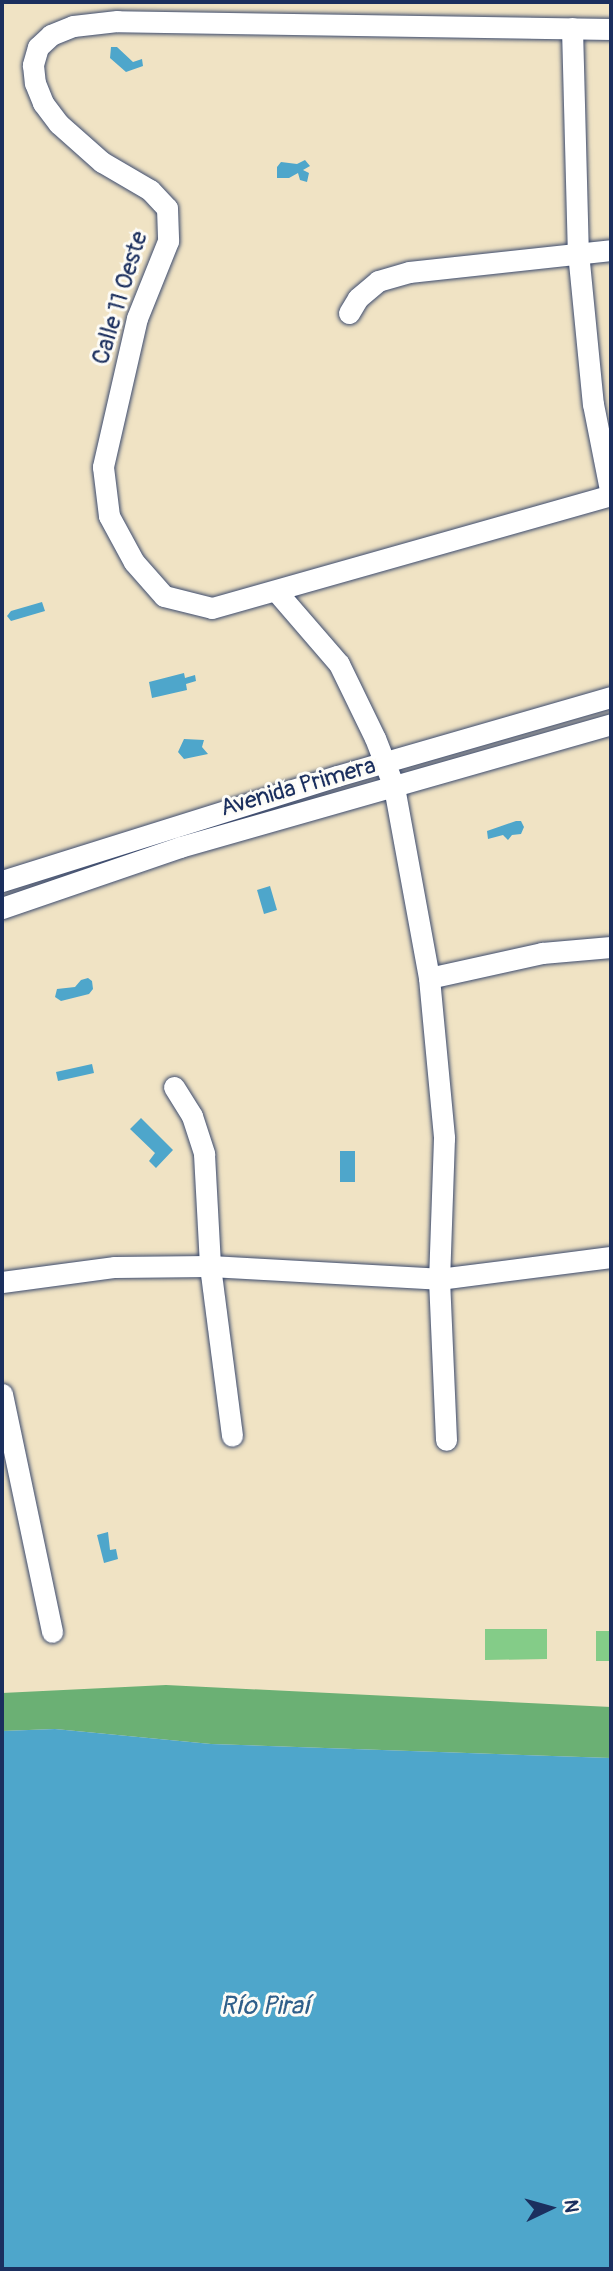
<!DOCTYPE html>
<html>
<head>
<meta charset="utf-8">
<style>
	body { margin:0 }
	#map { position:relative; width:613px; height:2271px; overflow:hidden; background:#f0e3c4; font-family:Pangolin,sans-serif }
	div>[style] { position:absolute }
	.green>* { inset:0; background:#84cc88 }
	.forest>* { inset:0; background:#6bb074 }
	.water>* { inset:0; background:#4ea6cb }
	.roads { filter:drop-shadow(0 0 2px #3b4a6d) drop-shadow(0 0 2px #3b4a6d) }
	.minor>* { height:21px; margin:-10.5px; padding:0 10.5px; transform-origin:10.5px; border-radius:10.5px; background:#fff }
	span { translate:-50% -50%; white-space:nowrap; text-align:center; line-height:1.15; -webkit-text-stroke:6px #fdfcf7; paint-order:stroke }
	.street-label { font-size:24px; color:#1b2f5e }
	.water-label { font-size:26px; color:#2f5f8a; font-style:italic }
	.frame { position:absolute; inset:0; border:4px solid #1b2f5e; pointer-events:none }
	.north { position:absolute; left:515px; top:2173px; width:70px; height:70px; -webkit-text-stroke:5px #fdfcf7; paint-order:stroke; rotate:85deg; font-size:19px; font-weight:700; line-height:28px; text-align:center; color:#1b2f5e }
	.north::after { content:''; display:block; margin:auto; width:24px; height:32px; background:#1b2f5e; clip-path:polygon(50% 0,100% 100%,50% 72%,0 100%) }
</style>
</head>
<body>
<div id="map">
	<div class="green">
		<div style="clip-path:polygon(485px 1629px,547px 1629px,547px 1659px,485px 1660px)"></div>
		<div style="clip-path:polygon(596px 1631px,611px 1631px,611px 1661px,596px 1661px)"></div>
	</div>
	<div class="forest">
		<div style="clip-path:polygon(166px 1685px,611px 1707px,611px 1758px,211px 1744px,55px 1729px,2px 1731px,2px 1693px)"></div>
	</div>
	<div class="water">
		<div style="clip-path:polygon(111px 47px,117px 47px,133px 62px,142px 59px,143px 66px,126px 72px,110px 58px)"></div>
		<div style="clip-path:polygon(305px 160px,310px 166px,303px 170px,309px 173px,307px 182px,300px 180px,298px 173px,289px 178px,277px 178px,277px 167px,281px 162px,297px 164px)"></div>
		<div style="clip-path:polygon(42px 602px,45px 611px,11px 621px,7px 616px,11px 611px)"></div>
		<div style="clip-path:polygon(184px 673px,185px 678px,195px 675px,196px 681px,186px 684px,187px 690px,152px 698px,149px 682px)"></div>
		<div style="clip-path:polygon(184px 739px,204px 740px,202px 747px,208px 754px,184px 759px,178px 752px)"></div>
		<div style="clip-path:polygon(516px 821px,521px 821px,524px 827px,521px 834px,512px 835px,508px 840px,503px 835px,488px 839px,487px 831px)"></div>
		<div style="clip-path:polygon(270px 886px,277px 910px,264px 914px,257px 890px)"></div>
		<div style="clip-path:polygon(88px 978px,92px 981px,93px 989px,89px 994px,61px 1001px,55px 997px,57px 989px,75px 987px,81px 980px)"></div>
		<div style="clip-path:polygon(92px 1064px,94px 1073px,58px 1081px,56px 1072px)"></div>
		<div style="clip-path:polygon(141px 1118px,173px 1150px,156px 1168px,149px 1161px,155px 1153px,130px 1129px)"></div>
		<div style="clip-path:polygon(340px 1151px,355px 1151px,355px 1182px,340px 1182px)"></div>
		<div style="clip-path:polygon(108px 1532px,110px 1550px,116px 1549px,118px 1559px,104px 1563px,97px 1535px)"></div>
		<div style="clip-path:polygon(55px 1729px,211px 1744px,611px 1758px,611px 2269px,2px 2269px,2px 1731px)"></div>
	</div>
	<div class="roads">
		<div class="minor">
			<div style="left:572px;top:28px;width:224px;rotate:88.5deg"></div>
			<div style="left:578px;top:252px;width:153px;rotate:84.4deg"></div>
			<div style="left:593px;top:404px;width:93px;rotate:78.8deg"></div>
			<div style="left:611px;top:29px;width:494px;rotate:-179.1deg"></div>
			<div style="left:117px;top:21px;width:44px;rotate:173.5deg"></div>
			<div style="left:73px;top:26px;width:24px;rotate:158deg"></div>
			<div style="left:51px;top:35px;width:18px;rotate:137deg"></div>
			<div style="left:38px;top:47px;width:19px;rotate:106deg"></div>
			<div style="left:33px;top:65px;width:18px;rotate:84deg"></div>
			<div style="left:35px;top:83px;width:22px;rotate:68deg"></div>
			<div style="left:43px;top:103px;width:26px;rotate:53deg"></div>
			<div style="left:59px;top:124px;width:57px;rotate:41.5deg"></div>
			<div style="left:102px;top:162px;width:56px;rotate:30.3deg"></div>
			<div style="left:150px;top:190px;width:25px;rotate:47deg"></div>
			<div style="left:167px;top:208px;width:33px;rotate:88deg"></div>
			<div style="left:168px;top:241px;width:83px;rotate:111.9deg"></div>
			<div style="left:137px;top:318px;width:153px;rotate:102.9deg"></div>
			<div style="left:103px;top:467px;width:49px;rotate:83deg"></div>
			<div style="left:109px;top:516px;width:52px;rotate:61.5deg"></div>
			<div style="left:134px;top:562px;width:45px;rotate:48.6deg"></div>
			<div style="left:164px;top:596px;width:49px;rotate:14deg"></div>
			<div style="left:212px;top:608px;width:415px;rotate:-15.8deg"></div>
			<div style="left:349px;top:313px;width:17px;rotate:-59deg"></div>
			<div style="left:358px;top:298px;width:26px;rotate:-40deg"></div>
			<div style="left:378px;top:281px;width:32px;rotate:-16deg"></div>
			<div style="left:409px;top:272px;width:203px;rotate:-6.2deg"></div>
			<div style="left:276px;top:591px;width:96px;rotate:49.2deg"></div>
			<div style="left:339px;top:664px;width:82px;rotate:64.1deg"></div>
			<div style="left:375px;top:738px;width:53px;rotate:68.8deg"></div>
			<div style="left:394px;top:787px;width:194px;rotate:79.6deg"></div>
			<div style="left:429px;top:978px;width:161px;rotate:84.6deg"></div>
			<div style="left:444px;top:1138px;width:141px;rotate:92deg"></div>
			<div style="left:439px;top:1279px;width:161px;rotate:87.5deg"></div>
			<div style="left:2px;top:881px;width:351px;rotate:-17.4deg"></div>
			<div style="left:337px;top:776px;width:285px;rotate:-16.1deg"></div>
			<div style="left:2px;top:908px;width:188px;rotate:-18.9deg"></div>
			<div style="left:180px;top:847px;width:448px;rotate:-15.9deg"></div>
			<div style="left:429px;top:978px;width:116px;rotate:-12.5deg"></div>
			<div style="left:542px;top:953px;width:69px;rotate:-5deg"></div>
			<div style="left:174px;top:1087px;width:34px;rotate:58deg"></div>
			<div style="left:192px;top:1116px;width:40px;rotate:72deg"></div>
			<div style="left:204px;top:1154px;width:112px;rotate:86.9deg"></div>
			<div style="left:210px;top:1266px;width:171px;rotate:82.6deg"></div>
			<div style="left:2px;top:1282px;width:114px;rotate:-7.6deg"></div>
			<div style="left:115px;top:1267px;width:95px;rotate:-0.6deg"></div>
			<div style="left:210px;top:1266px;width:229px;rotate:3.2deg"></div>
			<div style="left:439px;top:1279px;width:173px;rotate:-7.3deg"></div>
			<div style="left:2px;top:1394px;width:243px;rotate:78.1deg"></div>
		</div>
	</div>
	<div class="street-label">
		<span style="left:120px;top:298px;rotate:-73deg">Calle 11 Oeste</span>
		<span style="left:298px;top:787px;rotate:-16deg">Avenida Primera</span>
	</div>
	<div class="water-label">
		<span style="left:265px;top:2007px">Río Piraí</span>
	</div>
	<div class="frame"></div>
	<div class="north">N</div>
</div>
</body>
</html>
